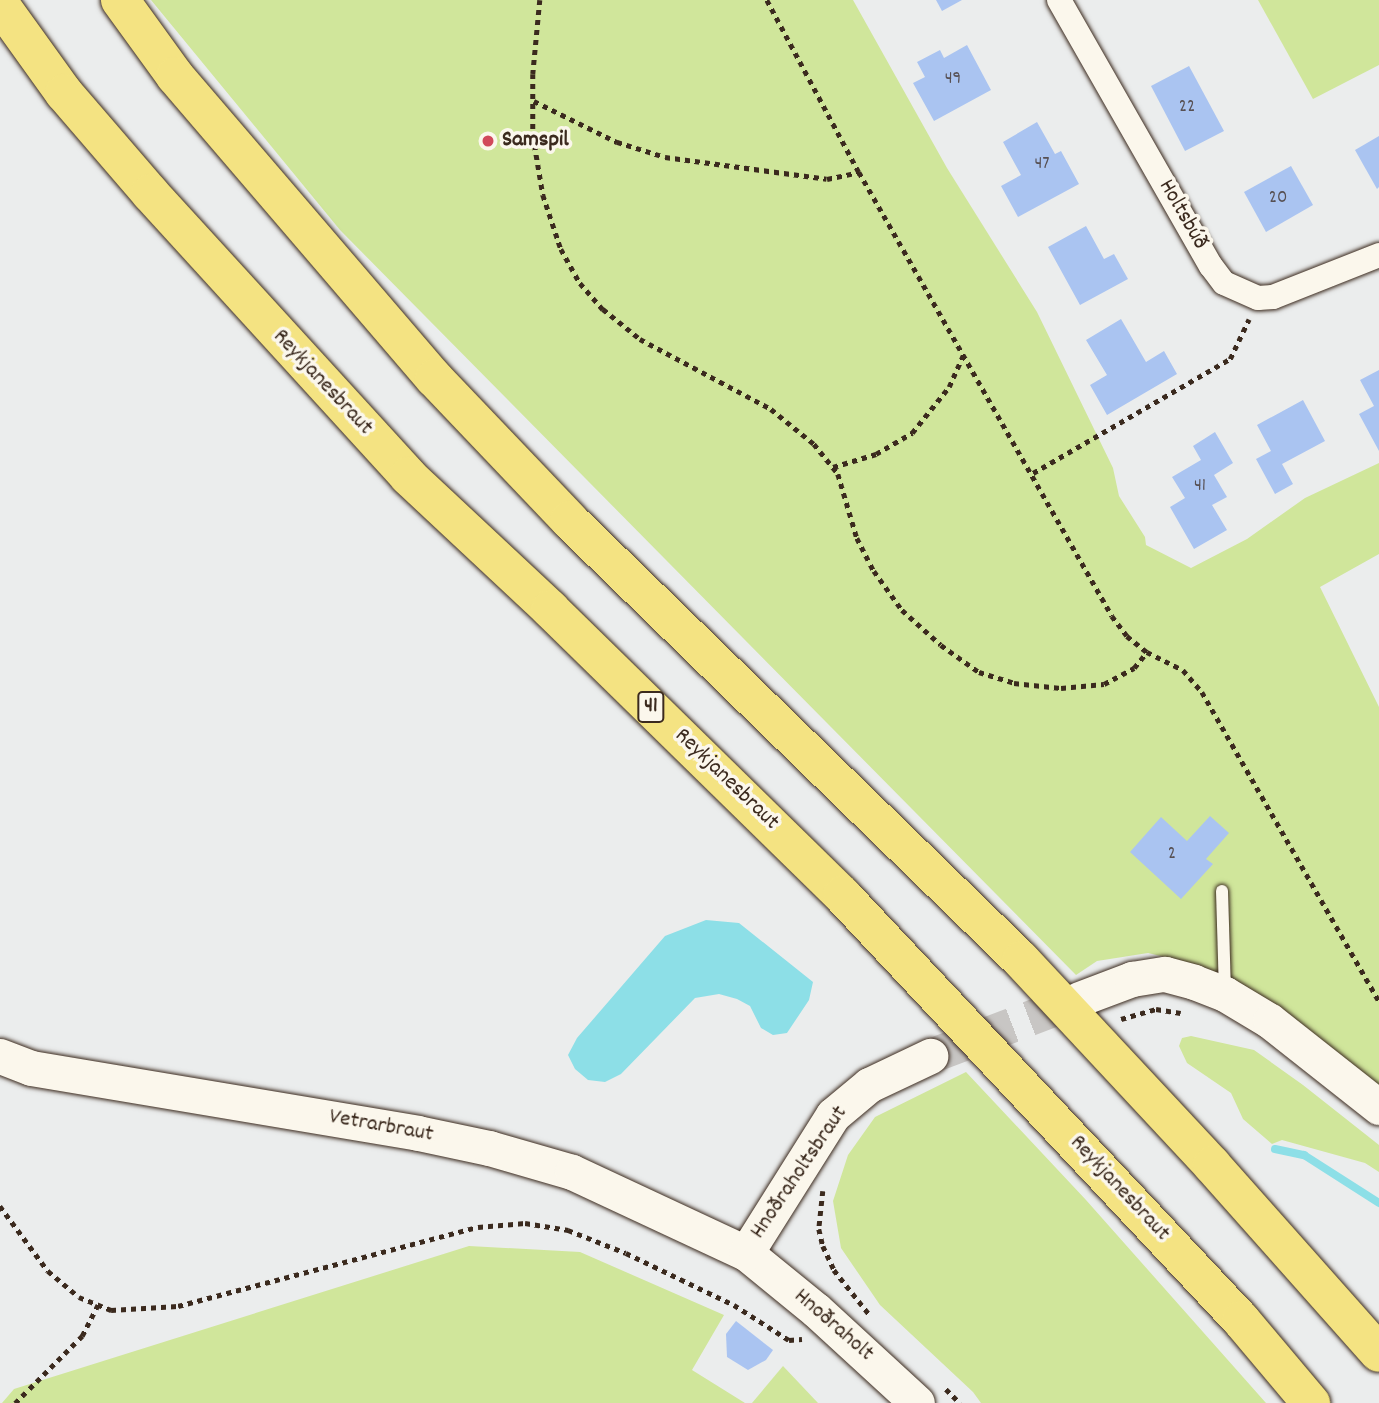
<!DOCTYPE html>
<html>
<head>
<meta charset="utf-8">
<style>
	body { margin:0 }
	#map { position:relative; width:1379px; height:1403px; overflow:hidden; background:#ebeded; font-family:Dekko,sans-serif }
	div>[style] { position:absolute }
	.green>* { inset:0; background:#d0e69b }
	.water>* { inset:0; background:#8ddfe7 }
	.stream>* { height:8px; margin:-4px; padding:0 4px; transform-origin:4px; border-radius:4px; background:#8ddfe7 }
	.building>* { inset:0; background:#aac4f1 }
	.secondary-tunnel>* { height:35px; margin-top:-17.5px; transform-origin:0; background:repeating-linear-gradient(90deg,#c8c6c4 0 35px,transparent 0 53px) }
	.path>* { height:4.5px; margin-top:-2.25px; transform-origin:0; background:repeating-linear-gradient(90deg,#3b2a1e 0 5px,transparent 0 10px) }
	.roads { filter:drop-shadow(0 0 2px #3b2a1e) drop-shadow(0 0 2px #3b2a1e) }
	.lane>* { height:12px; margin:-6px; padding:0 6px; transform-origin:6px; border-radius:6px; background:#fbf7ec }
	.street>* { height:24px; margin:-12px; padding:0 12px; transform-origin:12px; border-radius:12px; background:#fbf7ec }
	.secondary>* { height:35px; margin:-17.5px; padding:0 17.5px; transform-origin:17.5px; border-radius:17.5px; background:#fbf7ec }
	.highway>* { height:38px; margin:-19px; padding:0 19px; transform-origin:19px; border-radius:19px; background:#f4e382 }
	.dots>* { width:19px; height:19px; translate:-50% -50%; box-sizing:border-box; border:4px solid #fbf7ec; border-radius:50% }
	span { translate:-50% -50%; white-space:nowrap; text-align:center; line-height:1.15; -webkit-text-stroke:7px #fbf7ec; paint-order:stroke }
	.number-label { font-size:19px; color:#575053 }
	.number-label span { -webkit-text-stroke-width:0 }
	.shield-label span { padding:2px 5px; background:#fbf7ec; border:2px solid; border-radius:5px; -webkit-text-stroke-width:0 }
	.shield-label { font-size:21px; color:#3b2a1e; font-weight:700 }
	.poi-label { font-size:23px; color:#3b2a1e; font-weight:700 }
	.left { translate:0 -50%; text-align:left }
	.street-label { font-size:23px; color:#3b2a1e }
</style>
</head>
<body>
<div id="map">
	<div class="green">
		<div style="clip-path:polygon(151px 0,853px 0,947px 168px,1037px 312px,1113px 468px,1119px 496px,1145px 537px,1146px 545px,1191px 568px,1247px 539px,1305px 498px,1379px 463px,1379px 554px,1320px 587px,1379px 707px,1379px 1091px,1261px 998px,1198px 965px,1148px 953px,1097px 961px,1076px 975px,340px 230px)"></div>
		<div style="clip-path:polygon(1258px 0,1379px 0,1379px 65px,1313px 99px)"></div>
		<div style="clip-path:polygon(1191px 1036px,1254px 1050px,1303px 1085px,1379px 1145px,1379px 1172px,1365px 1163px,1282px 1140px,1272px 1144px,1243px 1119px,1231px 1093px,1187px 1063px,1179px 1046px,1182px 1038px)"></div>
		<div style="clip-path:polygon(966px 1072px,1086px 1200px,1266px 1403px,981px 1403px,973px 1392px,880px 1305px,841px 1248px,833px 1201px,848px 1155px,875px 1117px)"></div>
		<div style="clip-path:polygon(469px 1246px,580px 1252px,724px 1315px,692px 1370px,745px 1403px,2px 1403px,14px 1389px)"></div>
		<div style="clip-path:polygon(783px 1366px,818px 1403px,752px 1403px)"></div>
	</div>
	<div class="water">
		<div style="clip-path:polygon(706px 920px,739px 923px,813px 982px,809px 1000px,787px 1033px,773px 1035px,761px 1028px,750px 1006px,737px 999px,719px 994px,695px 998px,621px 1074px,605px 1082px,588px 1080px,575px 1069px,568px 1055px,577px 1038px,665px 936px)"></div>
	</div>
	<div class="stream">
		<div style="left:1275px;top:1149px;width:30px;rotate:12deg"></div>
		<div style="left:1304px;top:1155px;width:89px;rotate:32.6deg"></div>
	</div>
	<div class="building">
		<div style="clip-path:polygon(936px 0,962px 0,942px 11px)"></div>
		<div style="clip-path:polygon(967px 45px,991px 90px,934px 121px,913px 83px,925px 77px,917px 62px,940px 50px,944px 58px)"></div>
		<div style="clip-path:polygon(1189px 66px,1224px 131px,1185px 151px,1151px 86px)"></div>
		<div style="clip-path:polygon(1037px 122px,1055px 154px,1061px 151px,1079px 184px,1018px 217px,1001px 186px,1021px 175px,1003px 142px)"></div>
		<div style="clip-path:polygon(1379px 136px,1379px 187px,1377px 189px,1355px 150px)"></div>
		<div style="clip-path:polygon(1291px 166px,1313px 205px,1266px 232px,1244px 192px)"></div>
		<div style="clip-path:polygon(1086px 226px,1104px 259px,1114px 254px,1128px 279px,1080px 305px,1048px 247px)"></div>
		<div style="clip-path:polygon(1121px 319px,1146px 362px,1164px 351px,1177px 374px,1107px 415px,1090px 385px,1107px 375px,1086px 340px)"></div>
		<div style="clip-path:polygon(1379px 370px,1379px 451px,1359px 414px,1374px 406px,1360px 380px)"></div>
		<div style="clip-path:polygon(1303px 400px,1325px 441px,1282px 464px,1293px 484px,1275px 494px,1256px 459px,1271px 451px,1257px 425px)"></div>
		<div style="clip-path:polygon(1215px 432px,1233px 463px,1214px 475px,1227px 497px,1212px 505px,1227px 530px,1194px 549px,1170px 507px,1185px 498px,1172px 477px,1201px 460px,1193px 446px)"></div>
		<div style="clip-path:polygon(1210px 816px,1229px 833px,1206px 859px,1213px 864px,1181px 899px,1130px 852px,1161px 817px,1187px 841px)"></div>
		<div style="clip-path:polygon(736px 1321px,773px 1350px,766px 1360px,748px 1370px,727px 1357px,726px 1334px)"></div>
	</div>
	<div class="secondary-tunnel">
		<div style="left:930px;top:1056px;width:160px;rotate:-20.9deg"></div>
	</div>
	<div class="path">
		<div style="left:540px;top:0;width:74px;rotate:95.4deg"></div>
		<div style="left:533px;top:74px;width:61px;rotate:90deg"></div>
		<div style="left:533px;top:135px;width:61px;rotate:80.5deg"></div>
		<div style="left:543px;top:195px;width:57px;rotate:71.6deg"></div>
		<div style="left:561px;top:249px;width:39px;rotate:61deg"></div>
		<div style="left:580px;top:283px;width:35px;rotate:49deg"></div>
		<div style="left:603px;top:309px;width:48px;rotate:39deg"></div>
		<div style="left:640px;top:339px;width:149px;rotate:28.1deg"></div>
		<div style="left:771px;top:409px;width:55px;rotate:39.1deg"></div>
		<div style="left:814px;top:444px;width:38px;rotate:51deg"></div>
		<div style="left:838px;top:474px;width:67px;rotate:73.5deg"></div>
		<div style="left:857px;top:538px;width:37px;rotate:63deg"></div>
		<div style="left:874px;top:571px;width:48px;rotate:54.3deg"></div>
		<div style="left:902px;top:610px;width:52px;rotate:41.9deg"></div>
		<div style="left:941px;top:645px;width:47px;rotate:35.4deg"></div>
		<div style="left:979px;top:672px;width:37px;rotate:17deg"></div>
		<div style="left:1014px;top:683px;width:47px;rotate:6.1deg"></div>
		<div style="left:1061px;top:688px;width:43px;rotate:-5.3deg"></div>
		<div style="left:1104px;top:684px;width:34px;rotate:-28deg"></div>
		<div style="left:1134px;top:668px;width:21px;rotate:-51deg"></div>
		<div style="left:767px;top:0;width:195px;rotate:61.9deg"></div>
		<div style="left:859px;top:172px;width:511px;rotate:60.32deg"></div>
		<div style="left:1112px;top:616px;width:25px;rotate:53deg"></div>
		<div style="left:1127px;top:636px;width:26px;rotate:39deg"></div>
		<div style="left:1147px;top:652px;width:40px;rotate:26.6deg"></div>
		<div style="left:1183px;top:670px;width:29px;rotate:49deg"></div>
		<div style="left:1202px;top:692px;width:356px;rotate:60.2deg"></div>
		<div style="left:534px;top:101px;width:93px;rotate:26.3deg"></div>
		<div style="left:617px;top:142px;width:50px;rotate:17.4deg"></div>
		<div style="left:665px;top:157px;width:163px;rotate:7.7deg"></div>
		<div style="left:827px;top:179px;width:33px;rotate:-12deg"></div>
		<div style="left:833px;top:467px;width:45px;rotate:-16.8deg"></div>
		<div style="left:876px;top:454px;width:42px;rotate:-30.3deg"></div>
		<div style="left:912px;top:433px;width:59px;rotate:-51.2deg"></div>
		<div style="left:949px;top:387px;width:37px;rotate:-66deg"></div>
		<div style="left:1033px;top:473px;width:228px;rotate:-30.1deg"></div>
		<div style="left:1230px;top:359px;width:44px;rotate:-64.6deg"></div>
		<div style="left:1121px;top:1019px;width:36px;rotate:-16deg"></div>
		<div style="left:1156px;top:1009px;width:25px;rotate:9deg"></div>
		<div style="left:823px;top:1191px;width:38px;rotate:96deg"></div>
		<div style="left:819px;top:1229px;width:17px;rotate:77deg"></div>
		<div style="left:823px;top:1246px;width:26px;rotate:65deg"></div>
		<div style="left:834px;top:1270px;width:56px;rotate:51.5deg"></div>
		<div style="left:0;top:1206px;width:81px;rotate:53.6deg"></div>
		<div style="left:48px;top:1271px;width:40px;rotate:40deg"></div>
		<div style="left:79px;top:1297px;width:35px;rotate:22deg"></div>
		<div style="left:111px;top:1310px;width:67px;rotate:-3.4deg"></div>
		<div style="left:178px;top:1306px;width:310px;rotate:-14.8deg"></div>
		<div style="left:478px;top:1227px;width:47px;rotate:-4.9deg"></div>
		<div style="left:525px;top:1223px;width:44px;rotate:9.2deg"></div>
		<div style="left:568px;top:1230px;width:62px;rotate:21.6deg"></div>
		<div style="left:626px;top:1253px;width:120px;rotate:25.7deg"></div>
		<div style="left:734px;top:1305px;width:65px;rotate:32.5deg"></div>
		<div style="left:789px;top:1340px;width:13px;rotate:-4deg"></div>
		<div style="left:946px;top:1389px;width:20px;rotate:45deg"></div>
		<div style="left:15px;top:1403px;width:95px;rotate:-45deg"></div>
		<div style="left:82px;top:1336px;width:35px;rotate:-63deg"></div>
	</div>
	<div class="roads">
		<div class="lane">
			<div style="left:1222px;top:891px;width:101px;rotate:88.3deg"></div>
		</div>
		<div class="street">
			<div style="left:1059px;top:0;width:306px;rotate:60.3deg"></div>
			<div style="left:1211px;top:266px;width:21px;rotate:53deg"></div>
			<div style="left:1224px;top:283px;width:37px;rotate:24deg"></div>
			<div style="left:1258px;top:298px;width:15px;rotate:-4deg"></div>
			<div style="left:1273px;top:297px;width:114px;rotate:-21.6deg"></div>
		</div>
		<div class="secondary">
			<div style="left:1079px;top:999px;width:57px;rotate:-20.7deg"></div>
			<div style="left:1132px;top:979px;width:33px;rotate:-9deg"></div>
			<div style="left:1165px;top:974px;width:30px;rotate:15deg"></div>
			<div style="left:1194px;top:982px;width:33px;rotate:21deg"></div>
			<div style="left:1225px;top:994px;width:52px;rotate:31deg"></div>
			<div style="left:1270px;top:1021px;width:139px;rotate:38.3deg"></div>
			<div style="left:0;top:1056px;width:33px;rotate:21deg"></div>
			<div style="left:31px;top:1068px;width:392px;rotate:9.5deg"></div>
			<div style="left:418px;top:1133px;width:73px;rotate:11.9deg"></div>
			<div style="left:489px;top:1148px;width:86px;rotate:16.1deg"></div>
			<div style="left:572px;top:1172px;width:192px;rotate:25deg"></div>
			<div style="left:746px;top:1253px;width:90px;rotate:39.2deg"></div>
			<div style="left:816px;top:1310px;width:137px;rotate:42.6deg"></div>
			<div style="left:746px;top:1253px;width:163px;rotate:-57.8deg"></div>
			<div style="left:833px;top:1115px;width:47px;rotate:-39.8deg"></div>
			<div style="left:869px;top:1085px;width:68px;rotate:-25.4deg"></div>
		</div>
		<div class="highway">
			<div style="left:120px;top:0;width:94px;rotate:54.1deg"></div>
			<div style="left:175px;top:76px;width:398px;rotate:49.4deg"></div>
			<div style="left:434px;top:378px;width:196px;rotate:46.4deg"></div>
			<div style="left:569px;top:520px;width:631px;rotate:44.23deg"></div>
			<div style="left:1021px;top:960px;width:280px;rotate:47deg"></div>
			<div style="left:1212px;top:1165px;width:251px;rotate:48.4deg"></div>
			<div style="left:0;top:4px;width:110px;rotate:54.3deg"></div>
			<div style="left:64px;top:93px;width:132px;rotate:49.3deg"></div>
			<div style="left:150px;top:193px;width:383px;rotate:47.6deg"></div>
			<div style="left:408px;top:476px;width:195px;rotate:43.1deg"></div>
			<div style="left:550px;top:609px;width:409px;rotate:44.4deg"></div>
			<div style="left:842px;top:895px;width:583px;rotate:46.81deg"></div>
			<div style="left:1241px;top:1320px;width:109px;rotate:49.9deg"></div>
		</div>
	</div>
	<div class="dots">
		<div style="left:488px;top:141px;background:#d1495b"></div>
	</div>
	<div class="number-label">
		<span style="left:953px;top:80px">49</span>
		<span style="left:1187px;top:108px">22</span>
		<span style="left:1042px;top:165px">47</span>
		<span style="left:1278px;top:199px">20</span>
		<span style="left:1200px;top:487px">41</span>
		<span style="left:1172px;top:855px">2</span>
	</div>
	<div class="shield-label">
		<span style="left:651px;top:707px">41</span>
	</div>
	<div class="poi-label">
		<span class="left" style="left:502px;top:141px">Samspil</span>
	</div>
	<div class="street-label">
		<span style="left:1182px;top:215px;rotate:60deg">Holtsbúð</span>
		<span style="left:322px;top:383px;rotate:47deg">Reykjanesbraut</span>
		<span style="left:726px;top:780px;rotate:44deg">Reykjanesbraut</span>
		<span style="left:381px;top:1127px;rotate:10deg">Vetrarbraut</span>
		<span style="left:800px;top:1173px;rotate:-56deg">Hnoðraholtsbraut</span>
		<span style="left:1119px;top:1189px;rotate:47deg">Reykjanesbraut</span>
		<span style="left:833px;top:1326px;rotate:41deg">Hnoðraholt</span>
	</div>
</div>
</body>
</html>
